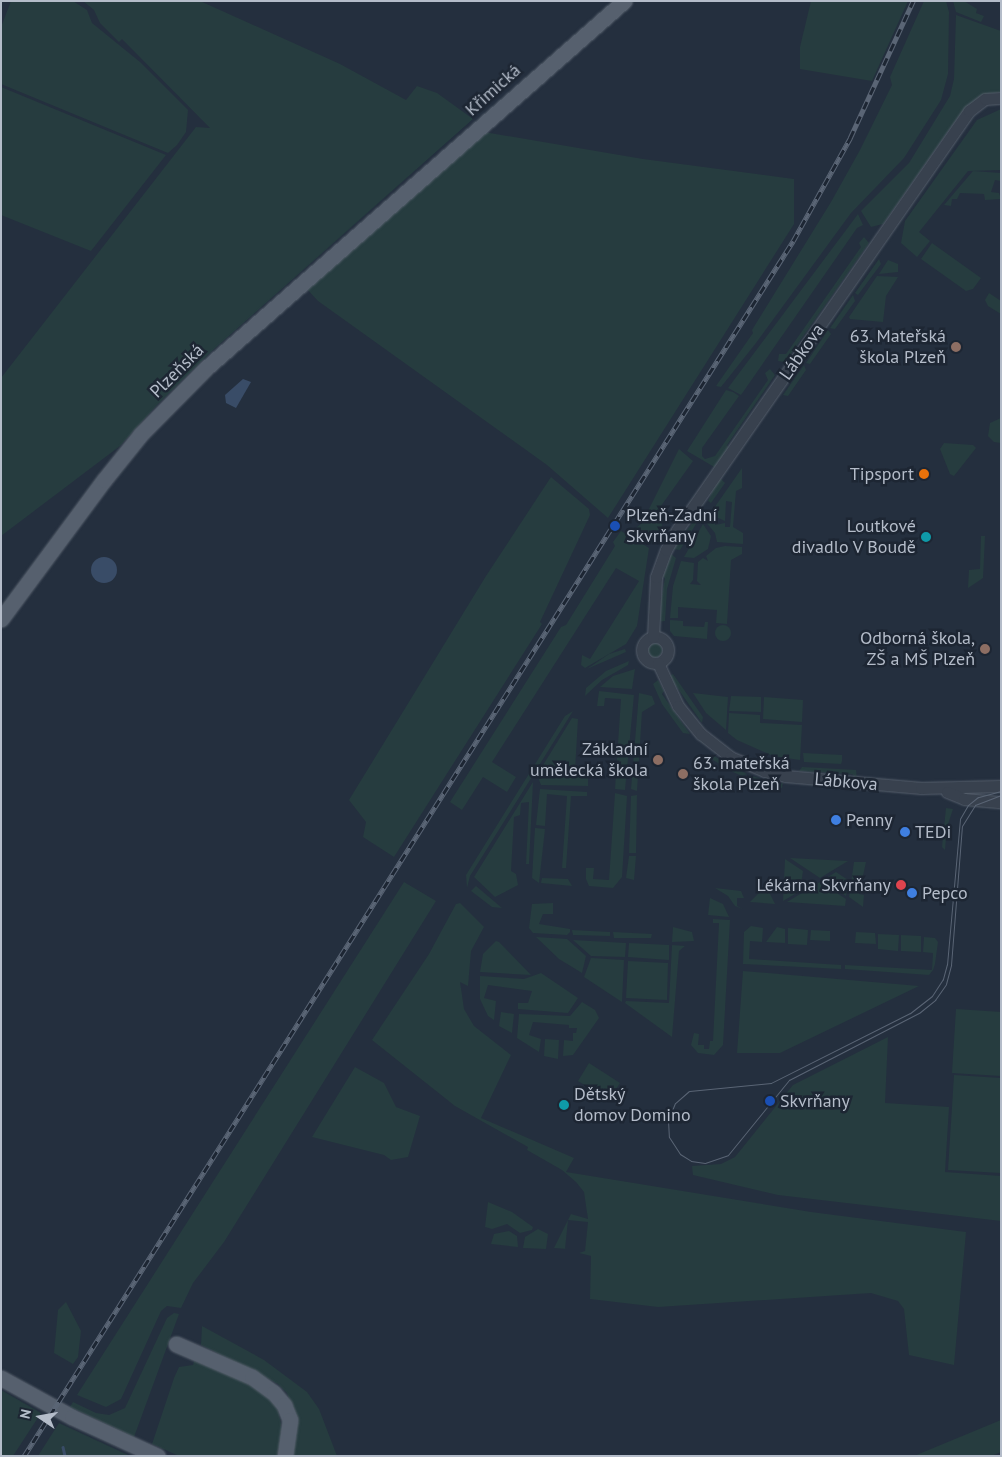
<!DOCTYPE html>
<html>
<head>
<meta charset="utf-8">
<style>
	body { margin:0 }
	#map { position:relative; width:1002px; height:1457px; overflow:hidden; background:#242f3e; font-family:"PT Sans",sans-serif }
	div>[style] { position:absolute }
	.green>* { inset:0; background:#263c3f }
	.round { border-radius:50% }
	.water>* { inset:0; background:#394c67 }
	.stream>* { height:2.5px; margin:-1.25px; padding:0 1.25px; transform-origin:1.25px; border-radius:1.25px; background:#394c67 }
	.roads { filter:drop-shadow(0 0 1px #565f6c) drop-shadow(0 0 1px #565f6c) }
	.minor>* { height:11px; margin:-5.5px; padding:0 5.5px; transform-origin:5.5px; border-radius:5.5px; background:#38414e }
	.minor>.ring { margin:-5.5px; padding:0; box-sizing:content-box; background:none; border:11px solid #38414e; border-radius:50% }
	.major>* { height:15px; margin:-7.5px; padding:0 7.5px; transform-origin:7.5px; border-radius:7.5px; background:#56606e }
	.tram>* { height:1px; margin:-0.5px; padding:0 0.5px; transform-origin:0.5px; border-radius:0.5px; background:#5a6575 }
	.rail>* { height:4.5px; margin-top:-2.25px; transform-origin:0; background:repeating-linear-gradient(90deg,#1d2633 0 8px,#5a6575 0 16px); box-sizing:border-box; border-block:1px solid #5a6575 }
	.dots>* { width:14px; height:14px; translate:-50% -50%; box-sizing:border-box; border:2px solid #1d2633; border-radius:50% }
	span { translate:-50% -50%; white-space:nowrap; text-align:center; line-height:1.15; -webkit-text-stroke:5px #1d2633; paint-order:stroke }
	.street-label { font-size:18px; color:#b4bcc9 }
	.poi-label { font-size:18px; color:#b4bcc9 }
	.right { translate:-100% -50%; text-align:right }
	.left { translate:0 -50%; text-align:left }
	.frame { position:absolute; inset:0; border:2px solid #b4bcc9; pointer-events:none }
	.north { position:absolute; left:15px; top:1392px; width:50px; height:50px; -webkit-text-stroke:4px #1d2633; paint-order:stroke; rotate:282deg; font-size:14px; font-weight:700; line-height:20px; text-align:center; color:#b4bcc9 }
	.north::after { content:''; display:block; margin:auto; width:18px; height:22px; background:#b4bcc9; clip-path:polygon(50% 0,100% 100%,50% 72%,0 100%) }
</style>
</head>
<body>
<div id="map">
	<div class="green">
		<div style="clip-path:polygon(11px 1px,73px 1px,87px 10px,92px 23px,140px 62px,188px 110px,186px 132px,177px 145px,168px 153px,1px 84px,1px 27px)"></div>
		<div style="clip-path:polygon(83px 1px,200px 1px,340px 64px,406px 100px,417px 86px,437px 93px,473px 119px,213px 350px,158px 404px,120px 446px,1px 536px,1px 378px,196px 127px,210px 128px,122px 39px,119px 42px,100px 23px,94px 10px)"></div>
		<div style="clip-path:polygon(811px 1px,908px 1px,872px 81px,800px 69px,800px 47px)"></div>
		<div style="clip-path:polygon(924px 1px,946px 1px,949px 12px,948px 74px,941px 100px,904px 158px,851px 213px,756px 343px,721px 387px,716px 386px,753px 333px,752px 330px,831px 202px,860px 150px,892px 85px,890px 77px)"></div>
		<div style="clip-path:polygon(953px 1px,964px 1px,977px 9px,976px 13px,984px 16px,981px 22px,956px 12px)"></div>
		<div style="clip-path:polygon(956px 15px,1001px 31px,1001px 92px,989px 94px,956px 120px,883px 224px,871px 227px,861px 211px,909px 163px,950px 96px,954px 79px)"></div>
		<div style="clip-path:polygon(1px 87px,166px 155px,91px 251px,1px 215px)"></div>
		<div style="clip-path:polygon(1001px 109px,1001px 170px,968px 171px,919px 232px,930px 241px,917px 257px,901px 243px,905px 221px,977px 120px)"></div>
		<div style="clip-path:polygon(484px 132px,643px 159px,794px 179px,794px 224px,608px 518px,547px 465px,318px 301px,305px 287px)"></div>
		<div style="clip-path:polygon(973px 171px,1001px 173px,1001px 181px,995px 180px,991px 192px,999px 193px,1001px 199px,985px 200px,984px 194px,960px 193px,957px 199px,952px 199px,951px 206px,944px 205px)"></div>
		<div style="clip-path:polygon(858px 214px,863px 225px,857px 228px,741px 395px,728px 388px)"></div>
		<div style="clip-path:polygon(864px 237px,869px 243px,785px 362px,778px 361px,779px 354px,786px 354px,861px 247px,859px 243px)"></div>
		<div style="clip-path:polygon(932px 243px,981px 278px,973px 289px,966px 291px,921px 259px)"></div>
		<div style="clip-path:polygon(879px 259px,881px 264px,858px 295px,855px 293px)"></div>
		<div style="clip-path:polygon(888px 260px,898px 264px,898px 272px,879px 274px)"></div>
		<div style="clip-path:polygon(877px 276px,898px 277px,886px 296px,883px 322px,850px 319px,849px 317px)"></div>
		<div style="clip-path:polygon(989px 293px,1001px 301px,1001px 314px,988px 306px,985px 300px)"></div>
		<div style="clip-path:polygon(853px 295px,855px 301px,835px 329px,830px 328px)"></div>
		<div style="clip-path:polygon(828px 330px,831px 334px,810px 364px,806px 363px)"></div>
		<div style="clip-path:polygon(804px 365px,806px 370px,788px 396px,783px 395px)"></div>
		<div style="clip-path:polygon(770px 369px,775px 375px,727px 445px,729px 448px,716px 468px,687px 451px,726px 390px,733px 392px,739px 396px,702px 448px,702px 456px,705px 459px,715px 456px,768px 380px,765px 373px)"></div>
		<div style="clip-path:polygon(1001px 418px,1001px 443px,994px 442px,988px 436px,990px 423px)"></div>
		<div style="clip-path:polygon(944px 443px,973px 445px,976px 448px,954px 476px,950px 474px,940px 449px)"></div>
		<div style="clip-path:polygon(679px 449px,693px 461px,661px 506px,662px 526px,651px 543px,647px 542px,631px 532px,642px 523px)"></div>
		<div style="clip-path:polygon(evenodd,742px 468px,742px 488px,736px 491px,733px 527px,743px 533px,743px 544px,717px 542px,715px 533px,705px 521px,742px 468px,726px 501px,732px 502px,730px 527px,725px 527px,725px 523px,715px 525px,716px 517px,725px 521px,726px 501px)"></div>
		<div style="clip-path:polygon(551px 477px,589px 509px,590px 515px,540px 622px,542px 624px,394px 857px,363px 837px,366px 822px,349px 800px,486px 576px)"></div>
		<div style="clip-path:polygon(719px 477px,725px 483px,711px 503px,708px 501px)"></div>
		<div style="clip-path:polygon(693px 522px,696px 524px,680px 550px,673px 549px)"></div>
		<div style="clip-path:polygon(703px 524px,711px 536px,708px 549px,694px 558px,684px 557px)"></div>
		<div style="clip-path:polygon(621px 531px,649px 548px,637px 626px,626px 644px,585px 668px,581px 665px,582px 655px,590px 659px,639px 581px,616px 568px,492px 762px,516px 777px,507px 792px,483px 777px,462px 810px,450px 802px,561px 627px,566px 625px,615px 546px,613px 542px)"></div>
		<div style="clip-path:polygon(981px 536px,985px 536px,983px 578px,968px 588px,969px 570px,980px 569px)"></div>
		<div style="clip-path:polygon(725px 546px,742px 547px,742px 554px,731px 560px,727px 624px,716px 623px,717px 610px,678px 607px,678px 618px,670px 618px,673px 586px,681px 561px,694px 563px,693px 580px,690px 584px,701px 585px,697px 581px,698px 562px,703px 558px,708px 561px,706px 556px,716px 548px)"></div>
		<div style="clip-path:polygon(671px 554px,676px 558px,667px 589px,665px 621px,657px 622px,665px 578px,662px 576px)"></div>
		<div style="clip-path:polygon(670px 620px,683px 621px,683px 626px,704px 627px,705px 622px,708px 622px,707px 639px,674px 636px,670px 631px)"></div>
		<div class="round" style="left:715px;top:625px;width:16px;height:16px"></div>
		<div class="round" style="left:646px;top:642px;width:16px;height:16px"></div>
		<div style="clip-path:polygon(625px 649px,626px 652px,587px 669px,609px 654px)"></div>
		<div style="clip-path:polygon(629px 661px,628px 665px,602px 680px,585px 696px,586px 688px,606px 671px)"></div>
		<div style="clip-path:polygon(635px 669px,632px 689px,600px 687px,613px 676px)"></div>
		<div style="clip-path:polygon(673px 674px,703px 717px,702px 723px,676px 686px,672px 685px,668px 677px)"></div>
		<div style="clip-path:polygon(658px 680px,664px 691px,662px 694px,690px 734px,683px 733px,662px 704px,653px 684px)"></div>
		<div style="clip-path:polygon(599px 691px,634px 695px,625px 790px,615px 789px,621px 699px,605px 698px,604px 706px,597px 706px)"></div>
		<div style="clip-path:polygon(639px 693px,652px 696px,655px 704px,642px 712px,637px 791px,631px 789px)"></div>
		<div style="clip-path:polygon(693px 693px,728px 697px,726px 730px,706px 713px)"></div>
		<div style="clip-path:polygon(731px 696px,761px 697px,761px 712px,729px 711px)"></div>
		<div style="clip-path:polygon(764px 697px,803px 700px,802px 722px,763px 719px)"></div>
		<div style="clip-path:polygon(573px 711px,470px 876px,467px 888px,466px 875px,565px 716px)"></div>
		<div style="clip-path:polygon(729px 713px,760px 715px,760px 723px,802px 725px,800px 760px,773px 756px,737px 740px,728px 733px)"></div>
		<div style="clip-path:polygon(572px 718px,578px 719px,575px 771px,581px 777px,588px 778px,588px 786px,541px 785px,537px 775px)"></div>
		<div style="clip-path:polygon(803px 753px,842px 755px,842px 761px,841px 764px,804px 762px)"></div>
		<div style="clip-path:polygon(713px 755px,722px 761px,747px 774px,742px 776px,733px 772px,713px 760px)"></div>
		<div style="clip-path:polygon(802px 767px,856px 770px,857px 779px,852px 774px,799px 771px)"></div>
		<div style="clip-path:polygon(749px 775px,780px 785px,783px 782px,782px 788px,751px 781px)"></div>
		<div style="clip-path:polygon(533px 782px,529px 864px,526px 864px,529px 802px,521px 803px,520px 815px,514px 817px,511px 871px,516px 874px,518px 885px,495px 897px,474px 877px)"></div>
		<div style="clip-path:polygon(540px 789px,587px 792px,587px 796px,571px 796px,566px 868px,562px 868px,567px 796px,547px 794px,545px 826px,536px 825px)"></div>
		<div style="clip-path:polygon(615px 793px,627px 796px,622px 877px,613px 888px,589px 886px,586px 879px,586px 868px,594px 868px,593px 879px,609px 880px)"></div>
		<div style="clip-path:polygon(637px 795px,636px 853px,629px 853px,631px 796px)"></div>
		<div style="clip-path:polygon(946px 808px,953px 809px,947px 827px,945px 850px,942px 847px)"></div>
		<div style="clip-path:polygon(535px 828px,545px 829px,539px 883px,532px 878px)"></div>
		<div style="clip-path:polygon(629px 856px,636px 856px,634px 880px,626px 878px)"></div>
		<div style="clip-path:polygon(790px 858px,848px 861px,820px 878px)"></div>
		<div style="clip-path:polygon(785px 859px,803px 871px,800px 891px,783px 901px)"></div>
		<div style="clip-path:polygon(854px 862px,866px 862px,859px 894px,864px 895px,863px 907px,849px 897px)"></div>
		<div style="clip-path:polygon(836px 872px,848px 880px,846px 896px,823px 880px)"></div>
		<div style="clip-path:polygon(542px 878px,568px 879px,572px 886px,541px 883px)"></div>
		<div style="clip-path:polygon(404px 882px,436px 901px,224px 1242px,193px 1283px,181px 1308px,167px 1306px,161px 1311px,121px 1399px,106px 1407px,77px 1395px)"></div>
		<div style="clip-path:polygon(820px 882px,846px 899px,845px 906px,787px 902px)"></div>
		<div style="clip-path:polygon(476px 886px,502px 908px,492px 907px,471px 891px)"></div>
		<div style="clip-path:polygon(715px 888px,741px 891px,744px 898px,737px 898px,737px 906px,743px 909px,735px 906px,728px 896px)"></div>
		<div style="clip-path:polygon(761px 891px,769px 892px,775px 904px,750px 902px)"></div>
		<div style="clip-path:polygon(710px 898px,723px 904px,729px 917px,708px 915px)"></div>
		<div style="clip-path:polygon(460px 903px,484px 927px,471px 951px,468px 986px,460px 982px,464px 1009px,474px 1026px,511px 1055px,481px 1118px,574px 1158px,566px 1172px,811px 1212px,966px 1232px,954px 1365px,909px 1355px,904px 1309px,898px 1301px,871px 1293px,658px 1307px,590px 1299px,591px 1256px,579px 1253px,585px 1251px,588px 1222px,568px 1220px,565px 1249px,569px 1249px,554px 1248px,571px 1214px,588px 1219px,584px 1192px,576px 1182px,562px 1170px,527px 1150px,528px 1147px,455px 1106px,372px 1040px,429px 954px,456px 904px)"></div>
		<div style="clip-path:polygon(553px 903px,553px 914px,543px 914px,539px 924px,570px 929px,570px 932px,567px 935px,533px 933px,529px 928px,532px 904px)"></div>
		<div style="clip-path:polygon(713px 919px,730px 920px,723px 1045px,714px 1055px,698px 1053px,691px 1045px,694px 1033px,699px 1034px,698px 1045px,704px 1045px,704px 1049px,709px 1049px,710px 1041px,713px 1041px,719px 923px,713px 923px)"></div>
		<div style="clip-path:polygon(751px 926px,763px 928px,762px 942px,750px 941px,749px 959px,841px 965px,841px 969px,743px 964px,744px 932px)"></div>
		<div style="clip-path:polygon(673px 927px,692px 932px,694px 941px,672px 942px)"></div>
		<div style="clip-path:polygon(777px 927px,785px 929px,785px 943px,766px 942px)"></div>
		<div style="clip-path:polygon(788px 928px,808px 930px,807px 945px,788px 944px)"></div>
		<div style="clip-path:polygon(572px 930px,610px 932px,610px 936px,573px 935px)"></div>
		<div style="clip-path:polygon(811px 930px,830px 931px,830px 941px,810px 940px)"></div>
		<div style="clip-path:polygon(613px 932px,652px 934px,651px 938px,614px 938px)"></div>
		<div style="clip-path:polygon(856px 932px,875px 933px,876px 944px,855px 943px)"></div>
		<div style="clip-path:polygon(878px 934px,899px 935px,898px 951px,878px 949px)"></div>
		<div style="clip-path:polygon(901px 935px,921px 936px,921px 952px,901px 951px)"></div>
		<div style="clip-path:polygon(536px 937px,567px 939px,586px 956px,582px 973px,559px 959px)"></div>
		<div style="clip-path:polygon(924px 937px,935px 938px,938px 942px,935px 964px,933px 970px,929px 975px,845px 969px,845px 965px,932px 970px,933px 953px,923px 952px)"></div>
		<div style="clip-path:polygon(573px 940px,626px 943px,625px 957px,591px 956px)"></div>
		<div style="clip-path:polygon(496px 941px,499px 942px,531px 975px,480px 972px,483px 954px)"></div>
		<div style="clip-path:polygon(629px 943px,669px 945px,669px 960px,628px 957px)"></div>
		<div style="clip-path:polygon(672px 945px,685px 946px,679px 951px,672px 1037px,625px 1003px,626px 1001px,669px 1003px)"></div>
		<div style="clip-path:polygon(591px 958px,624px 960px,622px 1002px,584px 977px)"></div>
		<div style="clip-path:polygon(628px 961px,668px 963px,667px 1000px,626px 998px)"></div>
		<div style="clip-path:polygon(743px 971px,919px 986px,780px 1053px,737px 1053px)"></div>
		<div style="clip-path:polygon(541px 973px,578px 998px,568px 1013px,518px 1009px,518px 1003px,528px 1003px,532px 991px,488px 985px,484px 998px,496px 1001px,494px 1020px,488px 1016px,480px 999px,480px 976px,524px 979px)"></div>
		<div style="clip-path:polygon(582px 1002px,595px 1010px,599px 1018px,573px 1055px,563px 1056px,564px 1040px,573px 1041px,573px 1033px,576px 1033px,577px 1028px,569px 1028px,569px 1025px,533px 1022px,529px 1035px,541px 1039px,539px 1052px,517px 1038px,519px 1014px,570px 1016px)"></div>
		<div style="clip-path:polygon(956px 1009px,1001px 1012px,1001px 1076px,952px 1073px)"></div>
		<div style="clip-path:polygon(501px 1012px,514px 1014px,512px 1033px,499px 1026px)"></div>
		<div style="clip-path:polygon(888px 1037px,885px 1103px,949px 1107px,945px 1172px,1001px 1176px,1001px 1221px,778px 1195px,693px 1175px,692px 1166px,721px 1164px,735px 1157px,793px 1085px)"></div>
		<div style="clip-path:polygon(545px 1039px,559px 1040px,558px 1059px,544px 1056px)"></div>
		<div style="clip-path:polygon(589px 1063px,620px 1083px,609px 1100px,578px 1081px)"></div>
		<div style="clip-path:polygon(355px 1067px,384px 1083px,396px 1107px,420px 1116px,408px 1157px,391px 1160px,384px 1155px,312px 1137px)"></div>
		<div style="clip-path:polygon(954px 1075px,1001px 1078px,1001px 1173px,948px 1170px)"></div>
		<div style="clip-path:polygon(488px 1202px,512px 1212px,533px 1227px,532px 1230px,520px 1233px,507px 1224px,492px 1229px,485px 1227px)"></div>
		<div style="clip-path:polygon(538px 1229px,548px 1234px,546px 1249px,523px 1248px,525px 1237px)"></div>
		<div style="clip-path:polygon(509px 1231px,517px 1236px,518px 1247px,491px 1244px,494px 1234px)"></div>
		<div style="clip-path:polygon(66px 1302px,81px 1331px,78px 1357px,73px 1364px,54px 1353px,58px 1310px)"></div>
		<div style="clip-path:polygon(174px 1313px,179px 1314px,134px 1437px,70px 1407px,73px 1402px,96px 1413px,109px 1415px,125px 1408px,167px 1318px)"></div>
		<div style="clip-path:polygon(202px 1326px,264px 1360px,307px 1392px,319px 1409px,337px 1456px,291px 1456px,296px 1422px,287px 1393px,278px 1384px,201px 1345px)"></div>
		<div style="clip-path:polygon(194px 1361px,213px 1365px,254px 1385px,277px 1406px,283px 1433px,277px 1456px,179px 1456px,152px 1444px,174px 1378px,179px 1367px,193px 1365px)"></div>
		<div style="clip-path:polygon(1px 1390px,41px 1413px,13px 1456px,1px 1456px)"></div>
		<div style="clip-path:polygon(1001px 1420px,1001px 1452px,991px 1456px,914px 1456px)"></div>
		<div style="clip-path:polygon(59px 1423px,128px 1455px,128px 1456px,38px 1456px)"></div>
	</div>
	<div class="water">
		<div style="clip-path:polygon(243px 379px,251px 382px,236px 408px,226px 403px,225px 395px)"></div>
		<div class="round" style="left:91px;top:557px;width:26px;height:26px"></div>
	</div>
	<div class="stream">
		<div style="left:63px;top:1447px;width:9px;rotate:77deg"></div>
	</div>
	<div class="roads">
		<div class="minor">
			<div class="ring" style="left:642px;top:637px;width:15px;height:15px"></div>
			<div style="left:653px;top:637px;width:60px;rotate:-87.1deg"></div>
			<div style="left:656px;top:577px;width:29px;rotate:-70deg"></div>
			<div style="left:666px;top:550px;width:23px;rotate:-61deg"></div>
			<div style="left:677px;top:530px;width:511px;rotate:-55.13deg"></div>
			<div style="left:969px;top:111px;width:20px;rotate:-37deg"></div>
			<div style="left:985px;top:99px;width:16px;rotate:-4deg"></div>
			<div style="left:658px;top:663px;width:47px;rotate:65.1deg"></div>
			<div style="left:678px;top:706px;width:36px;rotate:51deg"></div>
			<div style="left:701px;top:734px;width:37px;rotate:38deg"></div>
			<div style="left:730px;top:757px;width:37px;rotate:22deg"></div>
			<div style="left:764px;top:771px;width:22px;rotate:13deg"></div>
			<div style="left:785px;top:776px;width:137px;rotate:5deg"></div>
			<div style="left:921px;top:788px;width:80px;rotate:-1.4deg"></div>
			<div style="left:947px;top:792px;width:18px;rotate:22deg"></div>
			<div style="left:964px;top:799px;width:37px;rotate:5deg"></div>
		</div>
		<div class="major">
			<div style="left:1px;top:619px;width:173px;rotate:-53.5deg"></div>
			<div style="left:104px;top:480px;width:59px;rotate:-51.2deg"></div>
			<div style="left:141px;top:434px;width:91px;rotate:-45.4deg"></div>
			<div style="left:205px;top:369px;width:558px;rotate:-41.29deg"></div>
			<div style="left:176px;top:1344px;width:83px;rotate:23.5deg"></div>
			<div style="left:252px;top:1377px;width:27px;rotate:36deg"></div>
			<div style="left:274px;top:1393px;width:16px;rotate:50deg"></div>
			<div style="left:284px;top:1405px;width:16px;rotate:68deg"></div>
			<div style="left:290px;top:1420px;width:36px;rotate:98deg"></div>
			<div style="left:1px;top:1378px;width:81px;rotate:28.8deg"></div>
			<div style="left:72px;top:1417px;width:94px;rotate:24.6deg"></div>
		</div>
	</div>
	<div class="tram">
		<div style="left:1001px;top:791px;width:24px;rotate:165deg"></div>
		<div style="left:978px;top:797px;width:13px;rotate:141deg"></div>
		<div style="left:968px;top:805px;width:16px;rotate:120deg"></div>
		<div style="left:960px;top:819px;width:146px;rotate:95.1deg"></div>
		<div style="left:947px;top:964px;width:16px;rotate:105deg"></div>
		<div style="left:943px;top:979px;width:20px;rotate:123deg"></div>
		<div style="left:932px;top:996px;width:28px;rotate:142deg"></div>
		<div style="left:910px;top:1013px;width:156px;rotate:153.3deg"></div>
		<div style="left:771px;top:1083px;width:82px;rotate:174.4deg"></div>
		<div style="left:689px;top:1091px;width:18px;rotate:139deg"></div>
		<div style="left:675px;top:1103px;width:18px;rotate:112deg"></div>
		<div style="left:668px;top:1120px;width:17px;rotate:87deg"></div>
		<div style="left:669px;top:1137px;width:20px;rotate:57deg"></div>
		<div style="left:680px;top:1154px;width:13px;rotate:32deg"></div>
		<div style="left:691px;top:1161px;width:14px;rotate:8deg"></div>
		<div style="left:705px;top:1163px;width:24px;rotate:-19deg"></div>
		<div style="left:728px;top:1155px;width:97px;rotate:-50.9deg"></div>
		<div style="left:789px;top:1080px;width:146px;rotate:-27.3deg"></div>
		<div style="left:919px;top:1013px;width:21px;rotate:-39deg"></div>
		<div style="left:935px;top:1000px;width:19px;rotate:-55deg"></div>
		<div style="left:946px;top:984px;width:20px;rotate:-75deg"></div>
		<div style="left:951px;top:965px;width:139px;rotate:-85.5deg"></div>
		<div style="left:962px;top:826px;width:25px;rotate:-58deg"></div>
		<div style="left:975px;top:805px;width:28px;rotate:-21deg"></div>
	</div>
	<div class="rail">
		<div style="left:24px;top:1456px;width:1438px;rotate:-57.67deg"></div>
		<div style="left:793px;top:241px;width:118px;rotate:-61deg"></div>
		<div style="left:850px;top:138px;width:151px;rotate:-65.3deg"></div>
	</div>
	<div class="dots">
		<div style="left:956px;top:347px;background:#8d6e63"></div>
		<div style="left:924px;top:474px;background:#e8710a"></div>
		<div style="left:615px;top:526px;background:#1a4fb4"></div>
		<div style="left:926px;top:537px;background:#0f9aa8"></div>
		<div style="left:985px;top:649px;background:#8d6e63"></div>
		<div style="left:658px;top:760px;background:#8d6e63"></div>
		<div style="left:683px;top:774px;background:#8d6e63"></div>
		<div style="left:836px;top:820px;background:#3f7fe0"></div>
		<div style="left:905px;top:832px;background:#3f7fe0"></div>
		<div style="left:901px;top:885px;background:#e0444e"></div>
		<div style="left:912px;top:893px;background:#3f7fe0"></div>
		<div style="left:770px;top:1101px;background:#1a4fb4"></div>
		<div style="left:564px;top:1105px;background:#0f9aa8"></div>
	</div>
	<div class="street-label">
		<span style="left:493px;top:90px;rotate:-42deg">Křimická</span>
		<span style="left:802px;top:352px;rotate:-55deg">Lábkova</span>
		<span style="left:177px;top:371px;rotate:-45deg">Plzeňská</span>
		<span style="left:846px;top:782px;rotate:5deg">Lábkova</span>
	</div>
	<div class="poi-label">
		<span class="right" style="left:946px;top:347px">63. Mateřská<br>škola Plzeň</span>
		<span class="right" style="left:914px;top:474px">Tipsport</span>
		<span class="left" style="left:626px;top:526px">Plzeň-Zadní<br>Skvrňany</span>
		<span class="right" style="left:916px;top:537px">Loutkové<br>divadlo V Boudě</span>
		<span class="right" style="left:975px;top:649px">Odborná škola,<br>ZŠ a MŠ Plzeň</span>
		<span class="right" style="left:648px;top:760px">Základní<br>umělecká škola</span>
		<span class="left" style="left:693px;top:774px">63. mateřská<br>škola Plzeň</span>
		<span class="left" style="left:846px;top:820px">Penny</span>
		<span class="left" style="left:915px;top:832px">TEDi</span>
		<span class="right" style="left:891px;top:885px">Lékárna Skvrňany</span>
		<span class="left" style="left:922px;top:893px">Pepco</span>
		<span class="left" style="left:574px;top:1105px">Dětský<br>domov Domino</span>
		<span class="left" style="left:780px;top:1101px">Skvrňany</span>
	</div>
	<div class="frame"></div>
	<div class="north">N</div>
</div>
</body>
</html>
